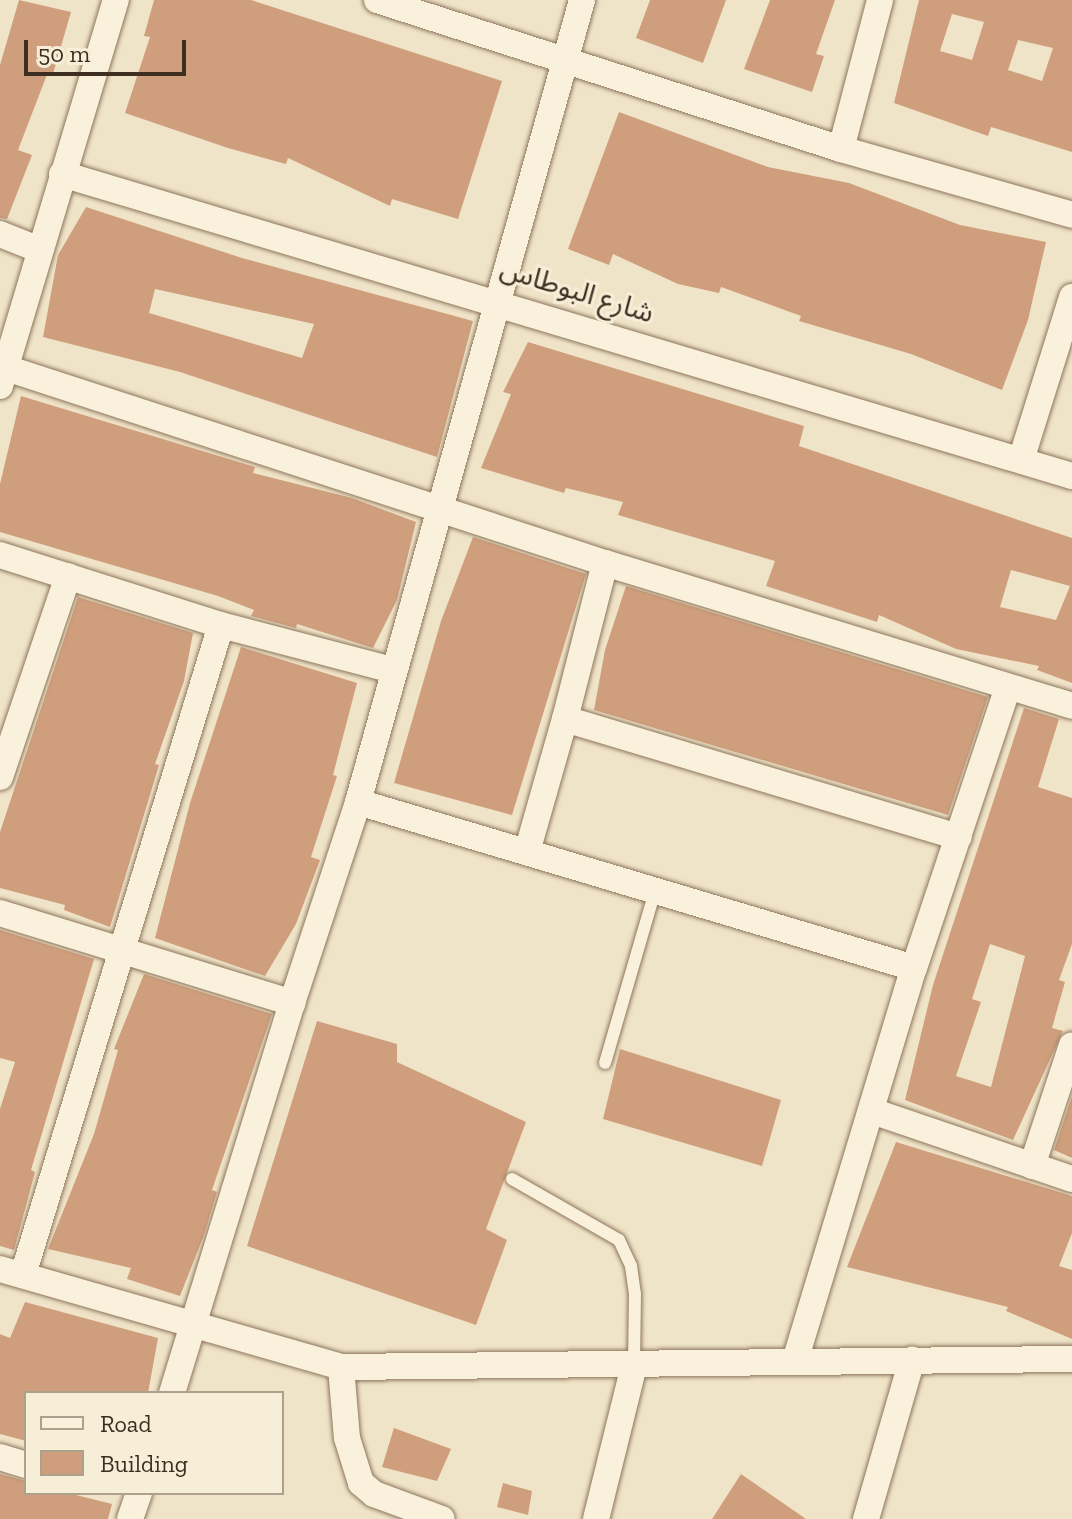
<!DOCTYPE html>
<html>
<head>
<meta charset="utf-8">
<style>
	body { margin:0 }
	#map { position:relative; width:1072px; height:1519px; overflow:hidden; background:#f0e4c8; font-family:"Zilla Slab","Noto Sans Arabic",serif }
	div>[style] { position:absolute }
	.building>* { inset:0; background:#cf9f7d }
	.roads { filter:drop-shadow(0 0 2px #8d765c) drop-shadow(0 0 2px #8d765c) }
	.lane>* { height:12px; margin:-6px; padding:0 6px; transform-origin:6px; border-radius:6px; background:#faf1dc }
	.street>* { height:26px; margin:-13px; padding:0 13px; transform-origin:13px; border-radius:13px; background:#faf1dc }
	span { translate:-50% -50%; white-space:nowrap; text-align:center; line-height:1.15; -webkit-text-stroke:6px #f7eed8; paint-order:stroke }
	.street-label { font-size:28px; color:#3d2e20 }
	.legend { position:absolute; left:24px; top:1391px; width:260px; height:104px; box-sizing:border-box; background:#f7eed8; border:2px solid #ada18e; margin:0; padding:10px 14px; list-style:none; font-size:24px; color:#3d2e20 }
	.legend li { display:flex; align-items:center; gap:16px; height:40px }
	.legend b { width:40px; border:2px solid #ada18e }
	.scale { position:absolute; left:24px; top:40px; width:162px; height:36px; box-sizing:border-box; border:4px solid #3d2e20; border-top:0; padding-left:10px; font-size:24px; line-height:28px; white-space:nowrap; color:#3d2e20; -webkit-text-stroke:6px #f7eed8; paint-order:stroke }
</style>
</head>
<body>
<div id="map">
	<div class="building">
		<div style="clip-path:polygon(19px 0,71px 12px,53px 74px,48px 72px,18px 150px,32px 155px,7px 219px,0 218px,0 65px)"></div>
		<div style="clip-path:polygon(154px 0,251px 0,502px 81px,458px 219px,392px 199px,390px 206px,288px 158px,286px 164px,228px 148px,125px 113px,150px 37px,144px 36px)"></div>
		<div style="clip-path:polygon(650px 0,726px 0,703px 63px,636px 38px)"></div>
		<div style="clip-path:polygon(770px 0,835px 0,816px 54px,824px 56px,812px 92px,744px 69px)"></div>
		<div style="clip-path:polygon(evenodd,919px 0,1072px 0,1072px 152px,991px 127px,988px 136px,894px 103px,919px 0,952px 14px,984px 22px,972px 60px,940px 51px,952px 14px,919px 0,1018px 40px,1053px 48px,1042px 81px,1008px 70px,1018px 40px)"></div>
		<div style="clip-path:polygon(619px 112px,768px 167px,849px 183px,960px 225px,1046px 242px,1028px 320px,1002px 390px,911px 354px,799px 321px,801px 316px,721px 287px,719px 293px,678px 284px,613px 254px,609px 265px,568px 249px)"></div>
		<div style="clip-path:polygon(evenodd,86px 207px,242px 258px,473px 321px,437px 457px,180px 372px,43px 337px,58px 255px,86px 207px,155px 289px,314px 324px,302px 358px,149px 313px,155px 289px)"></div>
		<div style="clip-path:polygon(evenodd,528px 342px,804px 426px,799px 446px,1072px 538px,1072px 683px,1037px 670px,1039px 666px,956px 649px,879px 615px,877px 622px,766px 586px,775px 561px,618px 515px,623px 502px,566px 488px,564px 493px,481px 468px,511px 394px,503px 392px,528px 342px,1011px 570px,1070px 586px,1056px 620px,1000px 607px,1011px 570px)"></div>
		<div style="clip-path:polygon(21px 396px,255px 467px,253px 473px,352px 498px,416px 522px,397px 600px,373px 648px,297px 624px,296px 628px,251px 616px,254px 610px,218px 596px,0 532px,0 484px)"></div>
		<div style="clip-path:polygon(473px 537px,586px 574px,512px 815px,394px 783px,441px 621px)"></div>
		<div style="clip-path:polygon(626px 586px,988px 697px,948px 815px,594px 710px,605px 650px)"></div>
		<div style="clip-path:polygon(78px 597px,193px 633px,184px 681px,155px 764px,159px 765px,110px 927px,64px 910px,65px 905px,0 888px,0 832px)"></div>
		<div style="clip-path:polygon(241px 647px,357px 683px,333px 775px,337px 776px,311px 857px,320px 860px,296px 924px,265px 976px,155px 938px,190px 803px)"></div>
		<div style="clip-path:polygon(evenodd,1024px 708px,1059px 719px,1038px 787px,1072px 798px,1072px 944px,1059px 980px,1065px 982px,1052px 1028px,1063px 1031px,1013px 1140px,905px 1100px,933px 985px,1024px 708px,990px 944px,1025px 956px,991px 1087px,956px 1076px,981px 1002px,972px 999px,990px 944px)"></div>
		<div style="clip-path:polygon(0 930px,94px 959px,31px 1170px,35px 1172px,14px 1250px,0 1246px,0 1109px,15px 1062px,0 1058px)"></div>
		<div style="clip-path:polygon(144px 974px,272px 1014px,212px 1190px,217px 1192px,204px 1235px,180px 1296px,127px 1279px,131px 1268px,48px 1249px,94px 1134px,118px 1050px,114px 1049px)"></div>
		<div style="clip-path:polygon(317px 1021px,397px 1044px,397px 1062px,526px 1122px,486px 1229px,507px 1240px,476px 1325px,247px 1246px)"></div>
		<div style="clip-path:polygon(620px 1049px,781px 1100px,762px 1166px,603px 1119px)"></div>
		<div style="clip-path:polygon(1072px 1096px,1072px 1158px,1054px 1150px)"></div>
		<div style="clip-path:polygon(896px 1142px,1072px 1196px,1072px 1233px,1059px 1266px,1072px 1270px,1072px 1339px,1006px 1311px,1008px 1307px,847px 1267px)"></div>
		<div style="clip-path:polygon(25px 1302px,158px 1338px,148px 1393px,26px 1393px,26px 1441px,0 1434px,0 1334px,10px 1338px)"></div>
		<div style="clip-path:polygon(394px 1428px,451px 1449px,437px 1481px,382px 1467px)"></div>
		<div style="clip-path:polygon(0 1474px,26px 1481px,26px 1493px,68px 1493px,112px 1504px,108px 1519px,0 1519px)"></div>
		<div style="clip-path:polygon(741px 1474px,806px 1519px,712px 1519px)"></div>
		<div style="clip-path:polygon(503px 1483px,532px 1491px,528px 1515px,497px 1507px)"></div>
	</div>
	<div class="roads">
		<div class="lane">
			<div style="left:605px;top:1063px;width:179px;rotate:-73.8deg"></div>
			<div style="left:512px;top:1179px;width:123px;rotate:29.7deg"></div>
			<div style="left:619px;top:1240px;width:29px;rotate:65deg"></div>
			<div style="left:631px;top:1266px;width:28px;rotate:82deg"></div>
			<div style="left:635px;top:1294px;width:72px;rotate:90.8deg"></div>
		</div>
		<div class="street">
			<div style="left:377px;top:0;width:487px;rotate:17.8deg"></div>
			<div style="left:841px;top:149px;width:240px;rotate:15.9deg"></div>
			<div style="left:841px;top:149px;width:154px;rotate:-75.3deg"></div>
			<div style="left:62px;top:174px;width:1054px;rotate:16.65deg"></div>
			<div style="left:0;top:234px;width:43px;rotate:21.8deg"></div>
			<div style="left:6px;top:368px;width:630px;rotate:18.03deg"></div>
			<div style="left:605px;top:563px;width:488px;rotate:17deg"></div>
			<div style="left:0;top:386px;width:403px;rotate:-73.3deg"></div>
			<div style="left:1021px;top:460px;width:171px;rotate:-72.6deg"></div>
			<div style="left:0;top:555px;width:232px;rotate:17.6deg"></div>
			<div style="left:221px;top:625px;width:178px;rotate:14.7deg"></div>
			<div style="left:605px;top:563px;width:161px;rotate:104.4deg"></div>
			<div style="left:565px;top:719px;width:411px;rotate:16.7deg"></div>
			<div style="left:0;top:777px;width:212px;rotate:-71.3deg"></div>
			<div style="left:358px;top:802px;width:580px;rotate:16.62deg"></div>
			<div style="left:527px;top:852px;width:138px;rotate:-74.1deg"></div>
			<div style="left:0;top:913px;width:306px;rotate:17.1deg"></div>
			<div style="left:292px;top:1003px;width:408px;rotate:107.1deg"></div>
			<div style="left:292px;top:1003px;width:212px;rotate:-71.8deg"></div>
			<div style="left:358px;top:802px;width:833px;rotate:-74.39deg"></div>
			<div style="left:872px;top:1111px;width:211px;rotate:18.8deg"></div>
			<div style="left:1032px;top:1166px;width:127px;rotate:-71.7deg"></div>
			<div style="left:0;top:1269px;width:355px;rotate:16deg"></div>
			<div style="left:341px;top:1367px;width:731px;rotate:-0.63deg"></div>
			<div style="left:23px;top:1275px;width:679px;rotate:-73.06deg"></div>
			<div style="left:795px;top:1361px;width:411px;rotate:-73.2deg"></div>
			<div style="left:914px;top:968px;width:296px;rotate:-71.5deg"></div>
			<div style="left:341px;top:1367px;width:71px;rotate:85.2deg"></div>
			<div style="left:347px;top:1438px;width:47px;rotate:72.7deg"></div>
			<div style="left:361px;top:1483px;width:17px;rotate:40deg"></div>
			<div style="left:374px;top:1494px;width:72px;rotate:20.2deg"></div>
			<div style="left:0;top:1457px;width:27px;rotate:17deg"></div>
			<div style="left:130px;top:1519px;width:28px;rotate:-71deg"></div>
			<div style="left:596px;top:1519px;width:158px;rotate:-76.1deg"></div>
			<div style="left:866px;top:1519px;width:166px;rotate:-73.9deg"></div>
		</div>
	</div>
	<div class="street-label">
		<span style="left:577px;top:291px;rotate:17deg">شارع البوطاس</span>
	</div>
	<ul class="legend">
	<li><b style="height:10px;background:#faf1dc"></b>Road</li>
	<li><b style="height:22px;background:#cf9f7d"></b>Building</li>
	</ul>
	<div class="scale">50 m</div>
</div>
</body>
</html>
